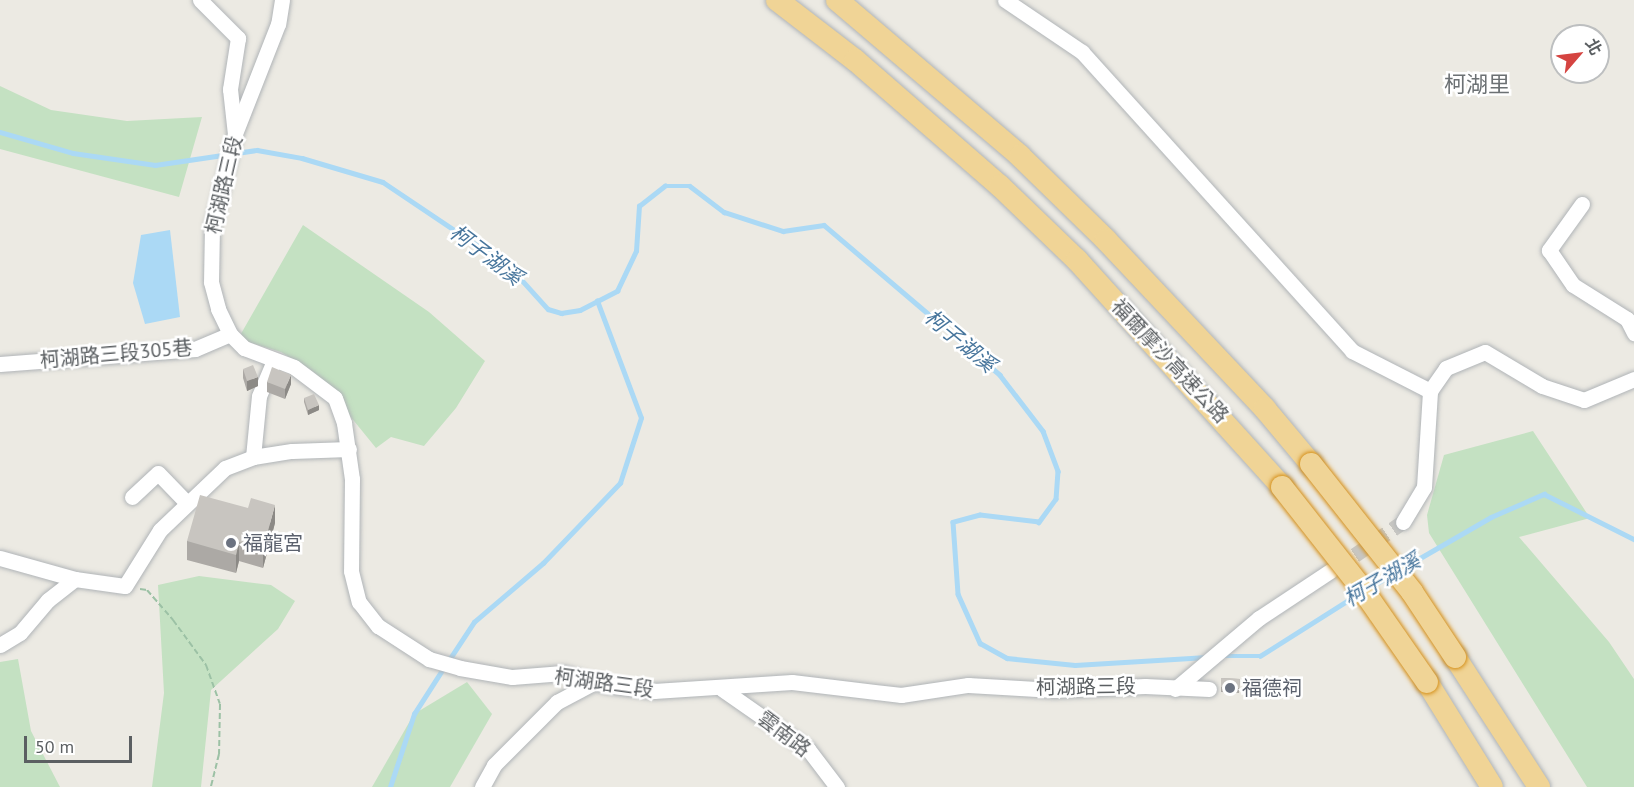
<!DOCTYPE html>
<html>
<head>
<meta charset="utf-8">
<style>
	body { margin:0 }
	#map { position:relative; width:1634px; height:787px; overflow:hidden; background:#eceae3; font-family:"PT Sans","Noto Sans TC",sans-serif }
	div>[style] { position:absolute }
	.green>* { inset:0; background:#c4e1c2 }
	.water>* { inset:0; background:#abd9f5 }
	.stream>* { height:4.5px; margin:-2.25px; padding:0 2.25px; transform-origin:2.25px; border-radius:2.25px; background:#abd9f5 }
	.minor-tunnel>* { height:15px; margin-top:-7.5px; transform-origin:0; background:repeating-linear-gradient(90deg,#c8c7c3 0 15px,transparent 0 23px) }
	.path>* { height:2px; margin-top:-1px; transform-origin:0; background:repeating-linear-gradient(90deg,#9cc1a5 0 6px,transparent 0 9px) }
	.roads { filter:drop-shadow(0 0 2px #b0b4b7) drop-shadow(0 0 2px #b0b4b7) }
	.minor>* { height:15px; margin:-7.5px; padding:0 7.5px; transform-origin:7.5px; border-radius:7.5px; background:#fff }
	.highway>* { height:22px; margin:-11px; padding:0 11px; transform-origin:11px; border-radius:11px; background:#f0d496 }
	.bridges { filter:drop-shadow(0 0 2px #d5901a) drop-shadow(0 0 2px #d5901a) }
	.highway-bridge>* { height:22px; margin:-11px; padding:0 11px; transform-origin:11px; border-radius:11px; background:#f0d496 }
	.wall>* { inset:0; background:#aca9a5 }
	.shaded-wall>* { inset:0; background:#8c8a86 }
	.building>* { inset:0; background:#c8c5c0 }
	.dots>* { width:16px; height:16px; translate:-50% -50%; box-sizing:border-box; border:3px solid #fff; border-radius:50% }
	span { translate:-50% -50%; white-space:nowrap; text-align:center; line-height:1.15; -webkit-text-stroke:5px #fff; paint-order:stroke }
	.street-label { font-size:20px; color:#5b5f62 }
	.worship-label { font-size:20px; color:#5b616d }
	.left { translate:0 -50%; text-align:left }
	.water-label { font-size:21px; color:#47759c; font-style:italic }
	.quarter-label { font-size:22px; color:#6c7174 }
	.north { position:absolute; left:1550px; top:24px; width:60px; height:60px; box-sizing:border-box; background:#fff; border:2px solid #bdbfc0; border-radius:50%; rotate:62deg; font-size:16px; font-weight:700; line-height:24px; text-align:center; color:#5b5f62 }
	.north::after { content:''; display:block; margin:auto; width:21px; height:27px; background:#d54441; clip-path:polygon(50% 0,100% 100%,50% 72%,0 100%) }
	.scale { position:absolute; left:24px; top:736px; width:108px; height:27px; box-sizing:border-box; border:3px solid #5b5f62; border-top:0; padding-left:8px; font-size:18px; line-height:21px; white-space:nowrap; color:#5b5f62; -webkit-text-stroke:4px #fff; paint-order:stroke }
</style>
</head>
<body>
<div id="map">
	<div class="green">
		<div style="clip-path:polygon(0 86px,51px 110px,127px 121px,202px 117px,179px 197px,0 149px)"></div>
		<div style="clip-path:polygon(303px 225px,429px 312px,485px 361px,456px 408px,424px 446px,391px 437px,376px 448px,315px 373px,281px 352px,238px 339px)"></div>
		<div style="clip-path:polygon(1533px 431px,1590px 518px,1519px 537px,1609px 642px,1634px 679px,1634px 787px,1587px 787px,1429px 533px,1427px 515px,1444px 455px)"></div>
		<div style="clip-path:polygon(199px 576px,271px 585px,295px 601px,278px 629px,211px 690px,201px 787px,152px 787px,164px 693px,158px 585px)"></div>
		<div style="clip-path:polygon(18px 659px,31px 731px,60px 787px,0 787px,0 662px)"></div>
		<div style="clip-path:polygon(467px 682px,492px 714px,450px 787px,372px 787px,414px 714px)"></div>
	</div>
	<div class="water">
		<div style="clip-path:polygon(170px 230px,180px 317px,145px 324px,133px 283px,141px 235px)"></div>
	</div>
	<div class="stream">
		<div style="left:0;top:132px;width:76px;rotate:16deg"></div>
		<div style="left:73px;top:153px;width:83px;rotate:8.3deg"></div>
		<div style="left:155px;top:165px;width:103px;rotate:-8.4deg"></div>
		<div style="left:257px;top:150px;width:46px;rotate:10.1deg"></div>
		<div style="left:302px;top:158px;width:84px;rotate:16.5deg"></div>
		<div style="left:383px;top:182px;width:154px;rotate:33.9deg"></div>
		<div style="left:511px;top:268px;width:55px;rotate:47.9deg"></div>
		<div style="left:548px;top:309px;width:14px;rotate:17deg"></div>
		<div style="left:561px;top:313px;width:19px;rotate:-9deg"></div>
		<div style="left:580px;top:310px;width:42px;rotate:-27.2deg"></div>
		<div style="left:617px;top:291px;width:44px;rotate:-64.6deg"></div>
		<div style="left:636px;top:251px;width:45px;rotate:-86.2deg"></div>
		<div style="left:639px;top:206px;width:33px;rotate:-38deg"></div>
		<div style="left:665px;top:186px;width:25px"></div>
		<div style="left:690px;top:186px;width:43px;rotate:37.4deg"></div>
		<div style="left:724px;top:212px;width:62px;rotate:17.9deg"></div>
		<div style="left:783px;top:231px;width:41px;rotate:-8.3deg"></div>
		<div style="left:824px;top:225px;width:231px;rotate:40.4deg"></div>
		<div style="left:1000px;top:375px;width:71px;rotate:52.5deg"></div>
		<div style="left:1043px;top:431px;width:43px;rotate:69.4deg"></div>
		<div style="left:1058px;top:471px;width:28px;rotate:94deg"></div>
		<div style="left:1056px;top:499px;width:29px;rotate:126deg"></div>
		<div style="left:1039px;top:522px;width:59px;rotate:-173.2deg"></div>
		<div style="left:980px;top:515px;width:28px;rotate:165deg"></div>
		<div style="left:953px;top:522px;width:72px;rotate:86deg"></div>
		<div style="left:958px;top:594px;width:54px;rotate:65.8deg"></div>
		<div style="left:980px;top:643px;width:31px;rotate:29deg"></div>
		<div style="left:1007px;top:658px;width:68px;rotate:5.9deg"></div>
		<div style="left:1075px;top:665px;width:132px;rotate:-3.5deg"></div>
		<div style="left:1401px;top:569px;width:104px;rotate:-30deg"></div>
		<div style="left:1491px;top:517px;width:58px;rotate:-23.5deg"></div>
		<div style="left:1544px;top:494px;width:101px;rotate:26.6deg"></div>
		<div style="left:1370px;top:587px;width:24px;rotate:-30deg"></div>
		<div style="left:1222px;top:656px;width:38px"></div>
		<div style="left:1260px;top:656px;width:116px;rotate:-32.3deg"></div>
		<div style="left:449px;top:660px;width:45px;rotate:-56.7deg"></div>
		<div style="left:474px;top:622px;width:91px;rotate:-40.5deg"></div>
		<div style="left:543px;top:563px;width:111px;rotate:-46.1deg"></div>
		<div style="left:620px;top:483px;width:68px;rotate:-72.1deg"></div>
		<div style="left:641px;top:418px;width:125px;rotate:-110.6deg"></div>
		<div style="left:390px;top:787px;width:77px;rotate:-71.8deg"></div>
		<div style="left:414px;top:714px;width:56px;rotate:-57.4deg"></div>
	</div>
	<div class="minor-tunnel">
		<div style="left:1336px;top:568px;width:81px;rotate:-34.5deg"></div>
	</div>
	<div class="path">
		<div style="left:140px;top:589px;width:7px;rotate:8deg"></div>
		<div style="left:147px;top:590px;width:40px;rotate:49deg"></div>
		<div style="left:173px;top:620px;width:56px;rotate:53.7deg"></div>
		<div style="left:206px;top:665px;width:41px;rotate:70.3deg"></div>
		<div style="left:220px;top:704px;width:50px;rotate:91.1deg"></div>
		<div style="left:219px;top:754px;width:34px;rotate:104deg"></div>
	</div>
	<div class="roads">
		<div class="minor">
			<div style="left:200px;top:0;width:54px;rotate:45deg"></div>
			<div style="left:238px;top:38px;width:52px;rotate:98.9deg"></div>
			<div style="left:230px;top:89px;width:45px;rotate:83.7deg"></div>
			<div style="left:282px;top:0;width:24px;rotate:99deg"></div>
			<div style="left:278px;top:24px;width:118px;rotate:111.4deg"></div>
			<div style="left:235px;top:134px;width:95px;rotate:104deg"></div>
			<div style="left:212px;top:226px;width:56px;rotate:91deg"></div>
			<div style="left:211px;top:282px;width:28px;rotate:75deg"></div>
			<div style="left:218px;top:309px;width:28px;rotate:64deg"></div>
			<div style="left:230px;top:334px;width:20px;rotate:45deg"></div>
			<div style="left:244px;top:348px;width:53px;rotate:20.8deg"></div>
			<div style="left:294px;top:367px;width:51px;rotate:37.1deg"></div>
			<div style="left:335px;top:398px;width:27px;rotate:70deg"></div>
			<div style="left:344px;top:423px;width:57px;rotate:81.9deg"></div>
			<div style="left:352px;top:479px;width:92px;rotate:90.6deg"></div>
			<div style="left:351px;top:571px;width:32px;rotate:76deg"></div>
			<div style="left:359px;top:602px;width:31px;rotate:52deg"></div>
			<div style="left:378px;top:626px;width:61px;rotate:32.9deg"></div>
			<div style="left:429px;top:659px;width:32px;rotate:16deg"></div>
			<div style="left:460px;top:668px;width:53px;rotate:9.8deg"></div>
			<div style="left:512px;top:677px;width:51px;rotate:-4.5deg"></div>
			<div style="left:563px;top:673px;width:44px;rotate:15.9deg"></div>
			<div style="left:605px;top:685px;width:49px;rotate:7deg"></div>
			<div style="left:654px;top:691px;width:138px;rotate:-3.7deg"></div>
			<div style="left:792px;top:682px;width:110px;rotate:6.8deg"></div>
			<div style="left:901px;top:695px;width:68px;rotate:-8.5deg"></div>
			<div style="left:968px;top:685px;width:86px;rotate:3.3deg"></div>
			<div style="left:1054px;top:690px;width:91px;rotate:-2.5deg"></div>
			<div style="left:1145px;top:686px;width:64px;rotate:2.7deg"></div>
			<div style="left:1005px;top:0;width:93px;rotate:34deg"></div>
			<div style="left:1082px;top:52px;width:403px;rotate:47.9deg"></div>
			<div style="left:1352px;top:351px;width:88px;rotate:27.1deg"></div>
			<div style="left:1582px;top:204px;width:57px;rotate:125.7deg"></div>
			<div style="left:1549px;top:250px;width:42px;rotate:55.6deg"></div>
			<div style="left:1573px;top:285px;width:64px;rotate:32.2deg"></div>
			<div style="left:1627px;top:319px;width:16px;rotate:63deg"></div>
			<div style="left:0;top:364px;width:196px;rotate:-4.4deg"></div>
			<div style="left:195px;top:349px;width:38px;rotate:-23deg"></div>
			<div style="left:253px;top:457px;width:61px;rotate:-84.4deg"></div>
			<div style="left:259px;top:396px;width:38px;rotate:-67deg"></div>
			<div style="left:132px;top:497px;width:35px;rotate:-43deg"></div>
			<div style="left:158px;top:473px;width:40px;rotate:46deg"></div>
			<div style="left:1403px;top:522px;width:41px;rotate:-59deg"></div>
			<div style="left:1424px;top:487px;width:96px;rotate:-86.4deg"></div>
			<div style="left:1430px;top:391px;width:28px;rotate:-55deg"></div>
			<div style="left:1446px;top:368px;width:42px;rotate:-22.3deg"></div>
			<div style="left:1485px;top:352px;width:66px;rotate:30.8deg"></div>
			<div style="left:1542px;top:386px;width:44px;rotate:18.4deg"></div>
			<div style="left:1584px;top:400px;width:54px;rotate:-22.8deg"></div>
			<div style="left:0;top:558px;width:78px;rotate:15.6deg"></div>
			<div style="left:0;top:645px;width:23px;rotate:-31deg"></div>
			<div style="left:20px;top:633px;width:43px;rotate:-49.7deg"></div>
			<div style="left:48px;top:600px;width:34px;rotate:-38deg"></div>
			<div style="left:75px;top:579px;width:50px;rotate:8deg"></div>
			<div style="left:125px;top:586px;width:66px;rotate:-58deg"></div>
			<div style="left:160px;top:530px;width:90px;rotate:-43.6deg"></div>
			<div style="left:225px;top:468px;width:30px;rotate:-21deg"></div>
			<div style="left:253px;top:457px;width:39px;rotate:-9deg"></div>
			<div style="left:292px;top:451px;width:57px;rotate:-2deg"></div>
			<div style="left:722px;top:689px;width:105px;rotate:34.9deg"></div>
			<div style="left:808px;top:749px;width:48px;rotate:52.7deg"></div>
			<div style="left:1175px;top:689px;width:110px;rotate:-40.2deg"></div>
			<div style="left:1259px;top:618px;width:85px;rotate:-33.5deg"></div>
			<div style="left:482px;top:787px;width:25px;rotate:-61deg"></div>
			<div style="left:494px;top:765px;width:89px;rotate:-45deg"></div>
			<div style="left:557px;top:702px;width:41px;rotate:-27.8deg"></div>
		</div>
		<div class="highway">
			<div style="left:777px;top:0;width:98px;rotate:37.6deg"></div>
			<div style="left:855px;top:60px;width:192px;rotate:41deg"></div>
			<div style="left:1000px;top:186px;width:107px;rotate:43.9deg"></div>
			<div style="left:1077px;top:260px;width:306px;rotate:47.9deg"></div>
			<div style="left:837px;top:0;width:240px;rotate:40.4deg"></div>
			<div style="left:1020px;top:156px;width:120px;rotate:44.3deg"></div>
			<div style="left:1106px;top:240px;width:232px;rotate:46.7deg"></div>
			<div style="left:1265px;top:409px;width:72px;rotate:50.1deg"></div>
			<div style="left:1455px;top:657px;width:155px;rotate:57.1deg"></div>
			<div style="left:1427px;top:682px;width:123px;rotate:58.2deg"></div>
		</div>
	</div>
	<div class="bridges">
		<div class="highway-bridge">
			<div style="left:1311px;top:464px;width:163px;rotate:51.7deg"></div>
			<div style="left:1412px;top:592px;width:78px;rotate:56.5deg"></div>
			<div style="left:1282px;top:487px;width:131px;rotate:51.8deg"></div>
			<div style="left:1363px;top:590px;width:112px;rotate:55.2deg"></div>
		</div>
	</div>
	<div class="wall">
		<div style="clip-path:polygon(243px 369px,258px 386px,247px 391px,243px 378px)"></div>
		<div style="clip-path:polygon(267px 382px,291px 384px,285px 399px,267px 392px)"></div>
		<div style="clip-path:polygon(304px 398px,319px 410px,308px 415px,304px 402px)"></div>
		<div style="clip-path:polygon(275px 523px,263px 568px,239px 561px,236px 573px,187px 560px,187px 541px)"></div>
		<div style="clip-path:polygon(1221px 678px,1240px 679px,1239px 693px,1221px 692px)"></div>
	</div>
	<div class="shaded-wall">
		<div style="clip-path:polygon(291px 375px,291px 384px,285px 399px,285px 389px)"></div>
		<div style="clip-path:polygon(258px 377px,258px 386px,247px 391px,247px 381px)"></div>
		<div style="clip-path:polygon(319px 405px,319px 410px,308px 415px,308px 410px)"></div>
		<div style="clip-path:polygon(275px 505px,275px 523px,263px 568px,263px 549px)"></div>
		<div style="clip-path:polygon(239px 542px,239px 561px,236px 573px,236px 555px)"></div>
	</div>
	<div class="building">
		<div style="clip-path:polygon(253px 365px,258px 377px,247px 381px,243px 369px)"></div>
		<div style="clip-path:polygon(272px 367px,291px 375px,285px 389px,267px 382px)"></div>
		<div style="clip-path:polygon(314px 394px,319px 405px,308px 410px,304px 398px)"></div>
		<div style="clip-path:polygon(200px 495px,248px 508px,251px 498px,275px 505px,263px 549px,239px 542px,236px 555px,187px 541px)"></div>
		<div style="clip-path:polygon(1221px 678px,1240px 679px,1239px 688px,1221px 687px)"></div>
	</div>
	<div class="dots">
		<div style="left:231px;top:543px;background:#6b7280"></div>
		<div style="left:1230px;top:688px;background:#6b7280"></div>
	</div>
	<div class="street-label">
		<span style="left:224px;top:185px;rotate:-77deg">柯湖路三段</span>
		<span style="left:116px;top:354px;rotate:-5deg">柯湖路三段305巷</span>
		<span style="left:1170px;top:361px;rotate:47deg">福爾摩沙高速公路</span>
		<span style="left:604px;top:683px;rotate:8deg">柯湖路三段</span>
		<span style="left:1086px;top:687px;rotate:-1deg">柯湖路三段</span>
		<span style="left:784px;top:734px;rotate:37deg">雲南路</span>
	</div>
	<div class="worship-label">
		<span class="left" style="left:243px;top:543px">福龍宮</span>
		<span class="left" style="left:1242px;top:688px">福德祠</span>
	</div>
	<div class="water-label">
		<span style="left:486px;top:255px;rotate:37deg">柯子湖溪</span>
		<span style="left:960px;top:341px;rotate:40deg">柯子湖溪</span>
		<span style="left:1382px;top:580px;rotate:-30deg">柯子湖溪</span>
	</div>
	<div class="quarter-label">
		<span style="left:1477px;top:85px">柯湖里</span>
	</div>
	<div class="north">北</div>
	<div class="scale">50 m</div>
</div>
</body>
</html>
